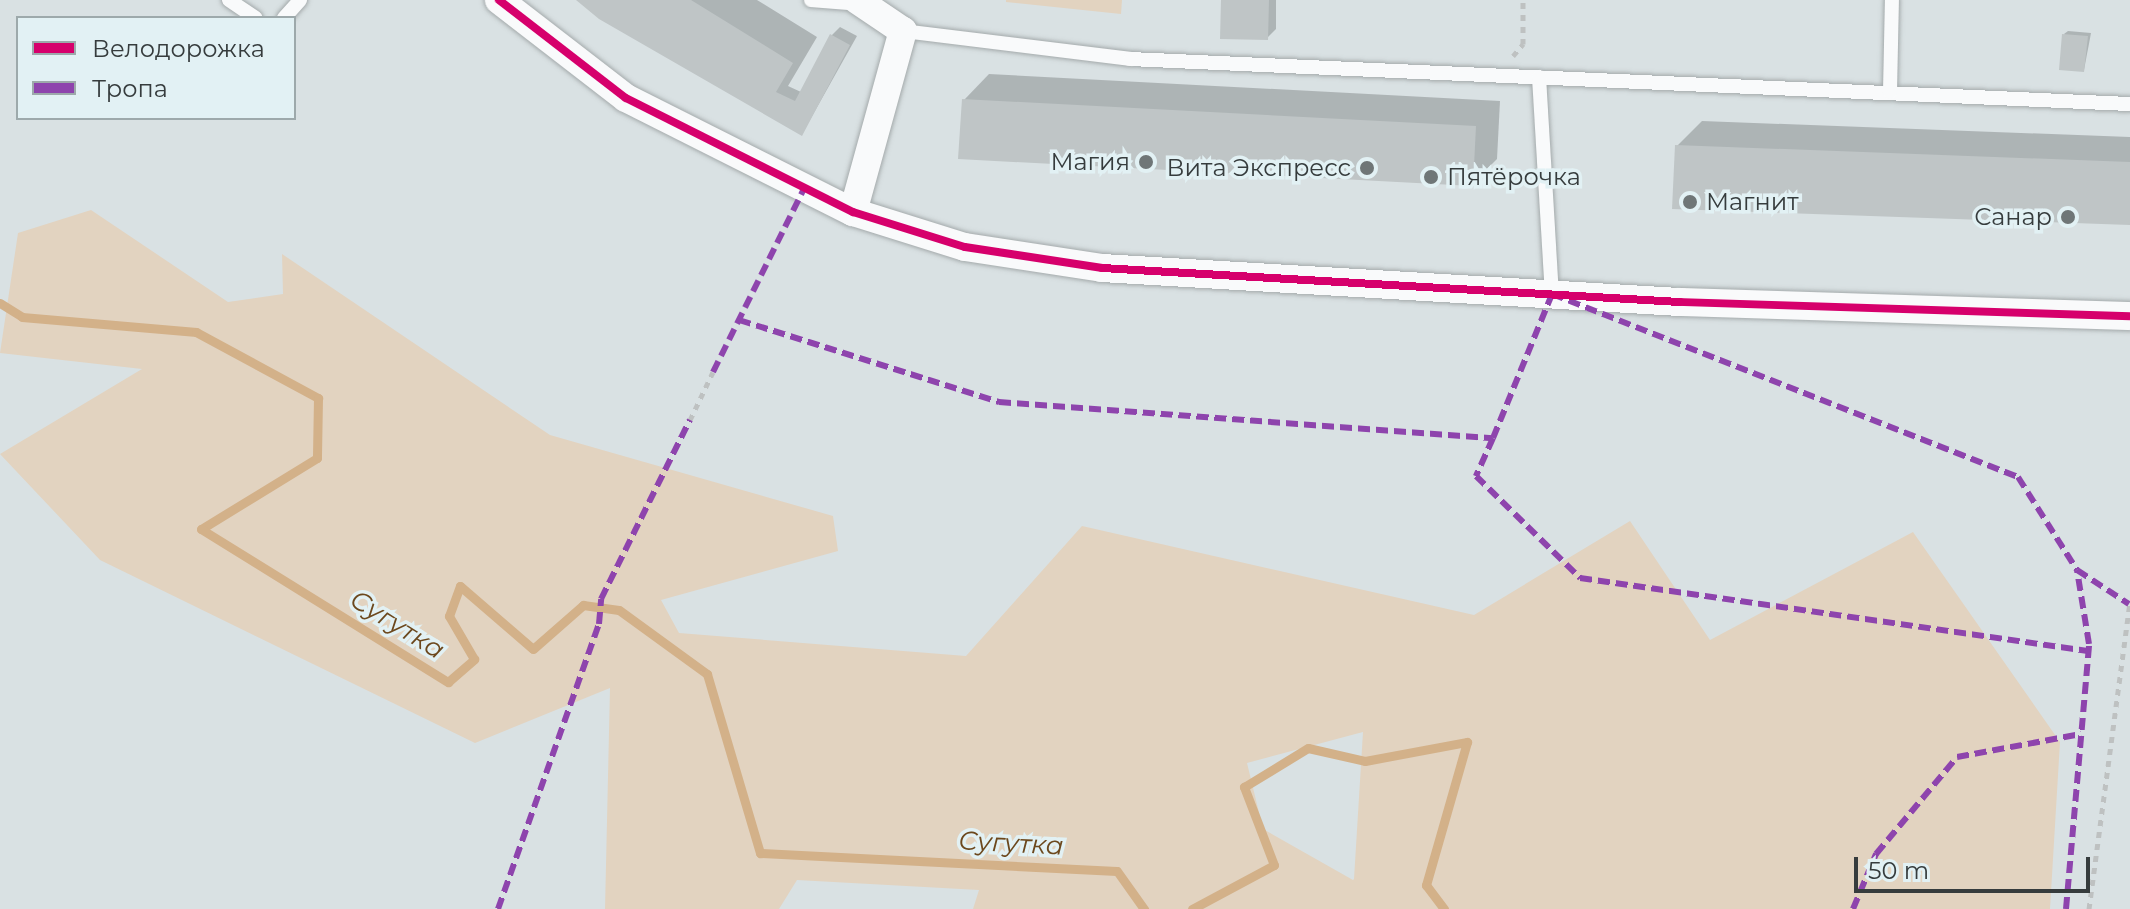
<!DOCTYPE html>
<html>
<head>
<meta charset="utf-8">
<style>
	body { margin:0 }
	#map { position:relative; width:2130px; height:909px; overflow:hidden; background:#d9e1e3; font-family:Montserrat,sans-serif }
	div>[style] { position:absolute }
	.green>* { inset:0; background:#e2d3c0 }
	.shadow>* { inset:0; background:#0003 }
	.stream>* { height:9px; margin:-4.5px; padding:0 4.5px; transform-origin:4.5px; border-radius:4.5px; background:#d3b189 }
	.building>* { inset:0; background:#bfc5c6 }
	.path>* { height:5px; margin-top:-2.5px; transform-origin:0; background:repeating-linear-gradient(90deg,#bec1c1 0 6px,transparent 0 12px) }
	.roads { filter:drop-shadow(0 0 2px #a4aaab) drop-shadow(0 0 2px #a4aaab) }
	.service>* { height:14px; margin:-7px; padding:0 7px; transform-origin:7px; border-radius:7px; background:#f9fafb }
	.minor>* { height:28px; margin:-14px; padding:0 14px; transform-origin:14px; border-radius:14px; background:#f9fafb }
	.quiet>* { height:6px; margin-top:-3px; transform-origin:0; background:repeating-linear-gradient(90deg,#8e44ad 0 12px,transparent 0 18px) }
	.cycleway>* { height:8px; margin:-4px; padding:0 4px; transform-origin:4px; border-radius:4px; background:#d6006c }
	.dots>* { width:22px; height:22px; translate:-50% -50%; box-sizing:border-box; border:4px solid #e2f1f4; border-radius:50% }
	span { translate:-50% -50%; white-space:nowrap; text-align:center; line-height:1.15; -webkit-text-stroke:7px #e2f1f4; paint-order:stroke }
	.poi-label { font-size:24px; color:#363c3d }
	.right { translate:-100% -50%; text-align:right }
	.left { translate:0 -50%; text-align:left }
	.water-label { font-size:26px; color:#6c481d; font-style:italic }
	.legend { position:absolute; left:16px; top:16px; width:280px; height:104px; box-sizing:border-box; background:#e2f1f4; border:2px solid #9da9ab; margin:0; padding:10px 14px; list-style:none; font-size:24px; color:#363c3d }
	.legend li { display:flex; align-items:center; gap:16px; height:40px }
	.legend b { width:40px; border:2px solid #9da9ab }
	.scale { position:absolute; left:1854px; top:857px; width:236px; height:36px; box-sizing:border-box; border:4px solid #363c3d; border-top:0; padding-left:10px; font-size:24px; line-height:28px; white-space:nowrap; color:#363c3d; -webkit-text-stroke:6px #e2f1f4; paint-order:stroke }
</style>
</head>
<body>
<div id="map">
	<div class="green">
		<div style="clip-path:polygon(1122px 0,1121px 14px,1006px 2px,1006px 0)"></div>
		<div style="clip-path:polygon(evenodd,91px 210px,228px 302px,283px 294px,282px 254px,550px 435px,833px 516px,838px 551px,661px 600px,679px 633px,966px 656px,1082px 526px,1474px 615px,1630px 521px,1710px 640px,1913px 532px,2060px 742px,2050px 909px,973px 909px,979px 890px,797px 880px,779px 909px,605px 909px,610px 688px,475px 743px,100px 560px,0 454px,142px 369px,0 353px,18px 233px,91px 210px,1363px 732px,1354px 879px,1353px 880px,1263px 829px,1247px 763px,1363px 732px)"></div>
	</div>
	<div class="shadow">
		<div style="clip-path:polygon(579px 0,757px 0,817px 37px,788px 86px,801px 92px,832px 35px,840px 27px,857px 36px,802px 134px)"></div>
		<div style="clip-path:polygon(1223px 0,1276px 0,1276px 29px,1267px 38px)"></div>
		<div style="clip-path:polygon(2068px 31px,2091px 33px,2084px 70px,2064px 34px)"></div>
		<div style="clip-path:polygon(989px 74px,1500px 101px,1497px 159px,1472px 184px,964px 100px)"></div>
		<div style="clip-path:polygon(1702px 121px,2130px 137px,2130px 223px,1677px 146px)"></div>
	</div>
	<div class="stream">
		<div style="left:0;top:303px;width:26px;rotate:32deg"></div>
		<div style="left:22px;top:317px;width:175px;rotate:4.9deg"></div>
		<div style="left:196px;top:332px;width:139px;rotate:28.4deg"></div>
		<div style="left:318px;top:398px;width:60px;rotate:91deg"></div>
		<div style="left:317px;top:458px;width:136px;rotate:148.5deg"></div>
		<div style="left:201px;top:529px;width:291px;rotate:31.8deg"></div>
		<div style="left:448px;top:682px;width:35px;rotate:-41deg"></div>
		<div style="left:474px;top:659px;width:50px;rotate:-120.2deg"></div>
		<div style="left:449px;top:616px;width:32px;rotate:-70deg"></div>
		<div style="left:460px;top:586px;width:96px;rotate:40.8deg"></div>
		<div style="left:533px;top:649px;width:67px;rotate:-41.3deg"></div>
		<div style="left:583px;top:605px;width:36px;rotate:8deg"></div>
		<div style="left:619px;top:610px;width:109px;rotate:36deg"></div>
		<div style="left:707px;top:674px;width:187px;rotate:73.5deg"></div>
		<div style="left:760px;top:853px;width:357px;rotate:2.9deg"></div>
		<div style="left:1117px;top:871px;width:47px;rotate:54.6deg"></div>
		<div style="left:1192px;top:909px;width:93px;rotate:-28.2deg"></div>
		<div style="left:1274px;top:865px;width:84px;rotate:-111deg"></div>
		<div style="left:1244px;top:787px;width:75px;rotate:-31.4deg"></div>
		<div style="left:1308px;top:748px;width:58px;rotate:12.8deg"></div>
		<div style="left:1365px;top:761px;width:104px;rotate:-10.6deg"></div>
		<div style="left:1467px;top:742px;width:149px;rotate:106deg"></div>
		<div style="left:1426px;top:885px;width:30px;rotate:53deg"></div>
	</div>
	<div class="building">
		<div style="clip-path:polygon(576px 0,691px 0,793px 63px,776px 92px,795px 101px,830px 34px,850px 45px,802px 136px,599px 19px)"></div>
		<div style="clip-path:polygon(1221px 0,1269px 0,1268px 40px,1220px 39px)"></div>
		<div style="clip-path:polygon(2062px 34px,2088px 36px,2084px 72px,2059px 70px)"></div>
		<div style="clip-path:polygon(962px 99px,1476px 126px,1473px 186px,958px 159px)"></div>
		<div style="clip-path:polygon(1675px 145px,2130px 162px,2130px 225px,1672px 209px)"></div>
	</div>
	<div class="path">
		<div style="left:1513px;top:56px;width:16px;rotate:-50deg"></div>
		<div style="left:1523px;top:44px;width:44px;rotate:-90deg"></div>
		<div style="left:690px;top:420px;width:53px;rotate:-64.4deg"></div>
		<div style="left:2089px;top:909px;width:309px;rotate:-82.4deg"></div>
	</div>
	<div class="roads">
		<div class="service">
			<div style="left:229px;top:0;width:32px;rotate:34deg"></div>
			<div style="left:811px;top:0;width:50px;rotate:4.6deg"></div>
			<div style="left:284px;top:18px;width:24px;rotate:-48deg"></div>
			<div style="left:903px;top:31px;width:229px;rotate:7deg"></div>
			<div style="left:1130px;top:59px;width:1001px;rotate:2.58deg"></div>
			<div style="left:1539px;top:77px;width:217px;rotate:86.6deg"></div>
			<div style="left:1890px;top:92px;width:92px;rotate:-88.8deg"></div>
		</div>
		<div class="minor">
			<div style="left:499px;top:0;width:160px;rotate:37.7deg"></div>
			<div style="left:626px;top:98px;width:254px;rotate:26.7deg"></div>
			<div style="left:853px;top:212px;width:117px;rotate:17.4deg"></div>
			<div style="left:965px;top:247px;width:139px;rotate:8.7deg"></div>
			<div style="left:1102px;top:268px;width:579px;rotate:3.37deg"></div>
			<div style="left:1680px;top:302px;width:450px;rotate:1.8deg"></div>
			<div style="left:853px;top:212px;width:188px;rotate:-74.6deg"></div>
			<div style="left:903px;top:31px;width:55px;rotate:-146deg"></div>
		</div>
	</div>
	<div class="quiet">
		<div style="left:739px;top:320px;width:273px;rotate:17.5deg"></div>
		<div style="left:999px;top:402px;width:495px;rotate:4.2deg"></div>
		<div style="left:1493px;top:438px;width:42px;rotate:114.1deg"></div>
		<div style="left:1476px;top:476px;width:146px;rotate:44.4deg"></div>
		<div style="left:1580px;top:578px;width:513px;rotate:8.18deg"></div>
		<div style="left:713px;top:372px;width:204px;rotate:-63.6deg"></div>
		<div style="left:1493px;top:438px;width:156px;rotate:-67.7deg"></div>
		<div style="left:1552px;top:294px;width:501px;rotate:21.44deg"></div>
		<div style="left:2018px;top:477px;width:110px;rotate:57.6deg"></div>
		<div style="left:2077px;top:570px;width:62px;rotate:33.2deg"></div>
		<div style="left:498px;top:909px;width:302px;rotate:-70.5deg"></div>
		<div style="left:599px;top:624px;width:25px;rotate:-85deg"></div>
		<div style="left:601px;top:599px;width:200px;rotate:-63.6deg"></div>
		<div style="left:1853px;top:909px;width:60px;rotate:-67.3deg"></div>
		<div style="left:1876px;top:854px;width:126px;rotate:-50.1deg"></div>
		<div style="left:1957px;top:757px;width:126px;rotate:-10.5deg"></div>
		<div style="left:2066px;top:909px;width:266px;rotate:-85deg"></div>
		<div style="left:2089px;top:644px;width:75px;rotate:-99.2deg"></div>
	</div>
	<div class="cycleway">
		<div style="left:499px;top:0;width:160px;rotate:37.7deg"></div>
		<div style="left:626px;top:98px;width:254px;rotate:26.7deg"></div>
		<div style="left:853px;top:212px;width:117px;rotate:17.4deg"></div>
		<div style="left:965px;top:247px;width:139px;rotate:8.7deg"></div>
		<div style="left:1102px;top:268px;width:579px;rotate:3.37deg"></div>
		<div style="left:1680px;top:302px;width:450px;rotate:1.8deg"></div>
	</div>
	<div class="dots">
		<div style="left:1146px;top:162px;background:#6f7677"></div>
		<div style="left:1367px;top:168px;background:#6f7677"></div>
		<div style="left:1431px;top:177px;background:#6f7677"></div>
		<div style="left:1690px;top:202px;background:#6f7677"></div>
		<div style="left:2068px;top:217px;background:#6f7677"></div>
	</div>
	<div class="poi-label">
		<span class="right" style="left:1130px;top:162px">Магия</span>
		<span class="right" style="left:1351px;top:168px">Вита Экспресс</span>
		<span class="left" style="left:1447px;top:177px">Пятёрочка</span>
		<span class="left" style="left:1706px;top:202px">Магнит</span>
		<span class="right" style="left:2052px;top:217px">Санар</span>
	</div>
	<div class="water-label">
		<span style="left:397px;top:625px;rotate:32deg">Сугутка</span>
		<span style="left:1011px;top:844px;rotate:3deg">Сугутка</span>
	</div>
	<ul class="legend">
	<li><b style="height:10px;background:#d6006c"></b>Велодорожка</li>
	<li><b style="height:10px;background:#8e44ad"></b>Тропа</li>
	</ul>
	<div class="scale">50 m</div>
</div>
</body>
</html>
